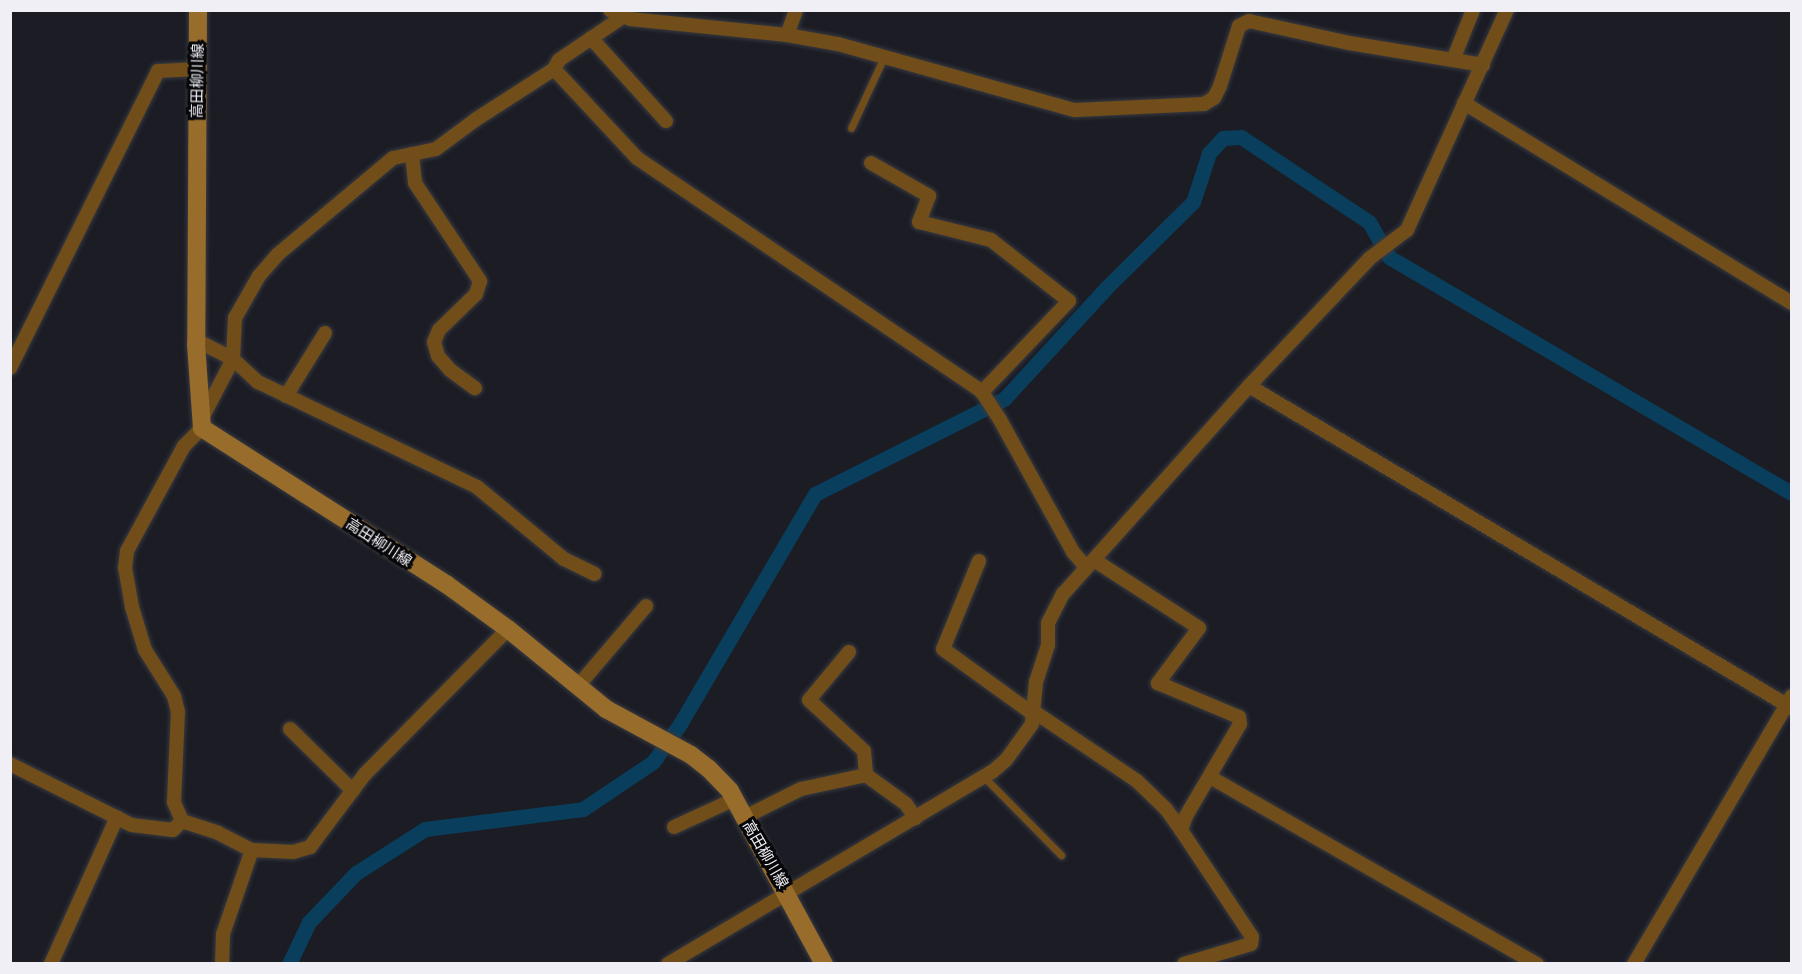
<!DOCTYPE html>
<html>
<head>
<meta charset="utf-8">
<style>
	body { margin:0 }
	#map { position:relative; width:1802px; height:974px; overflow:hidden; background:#1b1c24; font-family:Merriweather,"Noto Sans JP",serif }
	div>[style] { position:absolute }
	.canal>* { height:15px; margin:-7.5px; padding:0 7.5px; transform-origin:7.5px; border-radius:7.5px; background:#093f5c }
	.roads { filter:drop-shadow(0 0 2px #393a41) drop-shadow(0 0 2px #393a41) }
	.lane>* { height:7px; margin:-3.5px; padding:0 3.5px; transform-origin:3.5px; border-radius:3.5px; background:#714e19 }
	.street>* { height:14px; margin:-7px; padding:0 7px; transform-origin:7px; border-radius:7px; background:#714e19 }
	.secondary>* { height:18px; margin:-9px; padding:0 9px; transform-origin:9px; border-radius:9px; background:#986c2a }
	span { translate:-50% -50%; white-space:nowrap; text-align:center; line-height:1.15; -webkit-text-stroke:6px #07070a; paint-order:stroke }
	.street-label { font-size:15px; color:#efeff5 }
	.frame { position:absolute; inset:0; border:12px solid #efeff5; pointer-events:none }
</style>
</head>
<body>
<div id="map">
	<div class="canal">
		<div style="left:289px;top:964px;width:47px;rotate:-64.5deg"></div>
		<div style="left:309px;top:922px;width:68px;rotate:-46.2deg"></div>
		<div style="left:356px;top:873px;width:82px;rotate:-32.5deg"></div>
		<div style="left:425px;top:829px;width:159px;rotate:-7.2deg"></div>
		<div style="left:583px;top:809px;width:84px;rotate:-33.9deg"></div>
		<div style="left:653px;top:762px;width:47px;rotate:-54.6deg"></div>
		<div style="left:680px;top:724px;width:267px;rotate:-59.6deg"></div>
		<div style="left:815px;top:494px;width:212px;rotate:-26.7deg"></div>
		<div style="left:1004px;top:399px;width:152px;rotate:-47.4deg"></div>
		<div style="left:1107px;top:287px;width:121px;rotate:-44.7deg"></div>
		<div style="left:1193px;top:202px;width:52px;rotate:-71.9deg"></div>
		<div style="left:1209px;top:153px;width:21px;rotate:-47deg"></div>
		<div style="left:1223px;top:138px;width:18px;rotate:-3deg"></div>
		<div style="left:1241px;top:137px;width:154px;rotate:33.6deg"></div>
		<div style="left:1369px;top:222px;width:40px;rotate:60.3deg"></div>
		<div style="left:1389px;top:257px;width:467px;rotate:30.4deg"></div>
	</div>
	<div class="roads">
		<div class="lane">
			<div style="left:851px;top:128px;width:78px;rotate:-65.1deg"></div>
			<div style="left:984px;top:777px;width:110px;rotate:45.4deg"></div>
		</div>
		<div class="street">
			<div style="left:610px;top:10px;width:22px;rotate:24deg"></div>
			<div style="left:630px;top:19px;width:158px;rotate:5.8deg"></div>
			<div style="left:787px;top:35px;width:52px;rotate:10deg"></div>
			<div style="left:838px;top:44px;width:246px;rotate:15.6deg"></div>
			<div style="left:1075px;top:110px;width:129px;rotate:-2.7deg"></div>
			<div style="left:1204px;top:104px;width:12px;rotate:-31deg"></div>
			<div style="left:1214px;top:98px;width:13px;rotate:-63deg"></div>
			<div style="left:1220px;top:86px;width:63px;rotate:-72.4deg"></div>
			<div style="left:1239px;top:26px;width:11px;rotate:-27deg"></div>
			<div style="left:1249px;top:21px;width:102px;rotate:12.4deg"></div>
			<div style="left:1349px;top:43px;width:136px;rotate:9.3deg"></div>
			<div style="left:787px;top:35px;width:27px;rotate:-70deg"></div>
			<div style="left:591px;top:38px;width:112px;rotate:47.9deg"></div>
			<div style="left:1453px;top:60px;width:54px;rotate:-68.2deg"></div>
			<div style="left:554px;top:69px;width:122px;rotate:47deg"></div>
			<div style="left:637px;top:158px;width:417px;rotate:34.1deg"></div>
			<div style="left:982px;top:392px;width:31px;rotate:57deg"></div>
			<div style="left:999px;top:418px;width:153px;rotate:61.1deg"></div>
			<div style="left:1073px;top:552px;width:20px;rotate:49deg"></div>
			<div style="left:1464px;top:103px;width:384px;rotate:31.4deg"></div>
			<div style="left:412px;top:154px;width:29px;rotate:84deg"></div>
			<div style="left:415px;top:183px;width:118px;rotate:56.4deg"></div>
			<div style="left:480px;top:281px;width:14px;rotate:107deg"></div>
			<div style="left:476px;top:294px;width:52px;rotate:135.8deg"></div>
			<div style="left:439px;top:330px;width:13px;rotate:113deg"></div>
			<div style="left:434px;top:342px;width:15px;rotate:74deg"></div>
			<div style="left:438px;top:356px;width:18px;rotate:49deg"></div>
			<div style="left:450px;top:370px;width:31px;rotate:36deg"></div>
			<div style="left:871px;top:163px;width:67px;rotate:29.6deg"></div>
			<div style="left:929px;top:196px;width:28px;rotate:111deg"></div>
			<div style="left:919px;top:222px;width:74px;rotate:14deg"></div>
			<div style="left:991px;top:240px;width:99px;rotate:38deg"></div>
			<div style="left:1069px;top:301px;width:126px;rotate:133.7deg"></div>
			<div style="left:196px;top:340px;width:42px;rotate:27.2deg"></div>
			<div style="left:233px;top:359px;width:34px;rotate:43deg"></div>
			<div style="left:258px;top:382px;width:243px;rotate:25.6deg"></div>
			<div style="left:477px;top:487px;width:113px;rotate:39.6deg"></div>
			<div style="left:564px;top:559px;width:34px;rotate:26deg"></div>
			<div style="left:10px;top:368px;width:332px;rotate:-63.5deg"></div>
			<div style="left:158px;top:71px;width:38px;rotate:-3deg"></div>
			<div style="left:1249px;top:386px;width:631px;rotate:30.67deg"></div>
			<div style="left:286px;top:396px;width:74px;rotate:-58.2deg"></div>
			<div style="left:201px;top:420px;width:69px;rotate:-62.3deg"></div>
			<div style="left:233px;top:359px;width:41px;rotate:-87.2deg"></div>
			<div style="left:235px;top:318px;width:48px;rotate:-60.3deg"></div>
			<div style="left:259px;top:276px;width:28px;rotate:-49deg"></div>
			<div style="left:277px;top:255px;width:151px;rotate:-39.9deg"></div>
			<div style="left:393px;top:158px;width:44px;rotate:-11.8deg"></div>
			<div style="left:436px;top:149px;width:49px;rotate:-36.6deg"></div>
			<div style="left:475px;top:120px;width:94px;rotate:-32.8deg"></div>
			<div style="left:554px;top:69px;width:10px;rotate:-61deg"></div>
			<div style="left:559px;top:60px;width:78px;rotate:-34.1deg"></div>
			<div style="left:1094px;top:560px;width:125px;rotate:32.9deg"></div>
			<div style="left:1199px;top:628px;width:69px;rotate:126.7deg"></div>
			<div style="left:1158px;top:683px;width:88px;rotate:22.8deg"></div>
			<div style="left:1239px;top:717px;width:7px;rotate:82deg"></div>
			<div style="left:1240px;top:724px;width:107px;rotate:120.4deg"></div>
			<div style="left:1186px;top:816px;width:15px;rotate:110deg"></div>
			<div style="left:1181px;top:830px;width:128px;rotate:56.4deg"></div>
			<div style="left:1252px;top:937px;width:7px;rotate:98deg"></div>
			<div style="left:1251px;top:944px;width:70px;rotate:163.4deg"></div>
			<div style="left:979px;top:561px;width:95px;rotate:112.2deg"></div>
			<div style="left:943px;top:649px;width:111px;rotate:35.8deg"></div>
			<div style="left:849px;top:652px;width:62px;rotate:129.8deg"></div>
			<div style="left:809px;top:700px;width:75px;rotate:42.8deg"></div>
			<div style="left:864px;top:751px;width:24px;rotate:85deg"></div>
			<div style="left:578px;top:686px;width:105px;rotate:-49.6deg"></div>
			<div style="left:1033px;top:711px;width:125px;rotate:33.9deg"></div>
			<div style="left:1137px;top:781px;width:40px;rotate:44deg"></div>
			<div style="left:1166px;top:809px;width:26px;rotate:54deg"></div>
			<div style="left:290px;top:729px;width:88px;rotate:44.5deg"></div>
			<div style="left:10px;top:764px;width:136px;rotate:26.6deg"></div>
			<div style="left:132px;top:825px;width:41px;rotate:7deg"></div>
			<div style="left:173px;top:830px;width:13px;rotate:-45deg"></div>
			<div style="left:1210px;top:777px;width:377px;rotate:29.8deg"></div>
			<div style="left:745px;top:817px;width:63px;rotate:-26.6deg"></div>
			<div style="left:801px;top:789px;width:66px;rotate:-12.2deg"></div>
			<div style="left:866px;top:775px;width:49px;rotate:35.9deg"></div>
			<div style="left:906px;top:804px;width:17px;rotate:57deg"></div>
			<div style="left:182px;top:821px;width:38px;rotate:18deg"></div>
			<div style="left:218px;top:833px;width:38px;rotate:27deg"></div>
			<div style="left:252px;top:850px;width:41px;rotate:2.8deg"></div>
			<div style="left:293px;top:852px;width:18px;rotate:-16deg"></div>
			<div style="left:310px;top:847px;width:91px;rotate:-53deg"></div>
			<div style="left:365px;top:774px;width:204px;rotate:-45.4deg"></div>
			<div style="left:182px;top:821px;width:21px;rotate:-113deg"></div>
			<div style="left:174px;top:802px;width:90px;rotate:-87.5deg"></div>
			<div style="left:178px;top:712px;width:16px;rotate:-104deg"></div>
			<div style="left:174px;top:696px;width:54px;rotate:-122.2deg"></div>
			<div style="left:145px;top:650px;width:45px;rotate:-106.8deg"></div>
			<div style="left:132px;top:607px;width:40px;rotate:-100deg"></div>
			<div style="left:125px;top:568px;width:17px;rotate:-83deg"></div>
			<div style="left:127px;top:551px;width:119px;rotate:-61.5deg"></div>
			<div style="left:184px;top:446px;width:25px;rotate:-45deg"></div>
			<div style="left:674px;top:827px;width:67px;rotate:-24.7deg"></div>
			<div style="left:51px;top:964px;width:161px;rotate:-65.8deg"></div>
			<div style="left:222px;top:964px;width:30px;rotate:-88deg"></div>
			<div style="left:223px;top:934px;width:89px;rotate:-71deg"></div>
			<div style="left:668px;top:964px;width:377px;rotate:-30.7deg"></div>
			<div style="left:992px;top:772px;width:18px;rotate:-41deg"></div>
			<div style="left:1006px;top:760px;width:44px;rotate:-54.2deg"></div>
			<div style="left:1032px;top:724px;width:42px;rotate:-84.6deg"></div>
			<div style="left:1036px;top:682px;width:39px;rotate:-72deg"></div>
			<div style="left:1048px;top:645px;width:22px;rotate:-90deg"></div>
			<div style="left:1048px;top:623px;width:33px;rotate:-63deg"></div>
			<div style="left:1063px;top:594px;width:279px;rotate:-48.2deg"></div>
			<div style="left:1249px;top:386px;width:176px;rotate:-46.6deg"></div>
			<div style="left:1370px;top:258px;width:46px;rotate:-37.1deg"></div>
			<div style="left:1407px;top:230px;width:242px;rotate:-65.6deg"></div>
			<div style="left:1634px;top:964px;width:311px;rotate:-59.5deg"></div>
		</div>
		<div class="secondary">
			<div style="left:198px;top:10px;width:334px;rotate:90.3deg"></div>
			<div style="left:196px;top:344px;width:84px;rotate:85.9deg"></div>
			<div style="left:202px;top:428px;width:290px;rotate:32.6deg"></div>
			<div style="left:446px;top:584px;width:77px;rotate:36deg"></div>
			<div style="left:508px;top:629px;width:127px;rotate:39.2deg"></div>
			<div style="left:606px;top:709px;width:97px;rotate:28.4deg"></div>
			<div style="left:691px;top:755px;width:23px;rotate:38deg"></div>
			<div style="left:709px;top:769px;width:30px;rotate:46deg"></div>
			<div style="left:730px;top:791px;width:197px;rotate:61.5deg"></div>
		</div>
	</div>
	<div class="street-label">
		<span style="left:197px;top:81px;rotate:-89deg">高田柳川線</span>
		<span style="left:379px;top:542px;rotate:33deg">高田柳川線</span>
		<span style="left:766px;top:854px;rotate:60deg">高田柳川線</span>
	</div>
	<div class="frame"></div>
</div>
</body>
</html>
